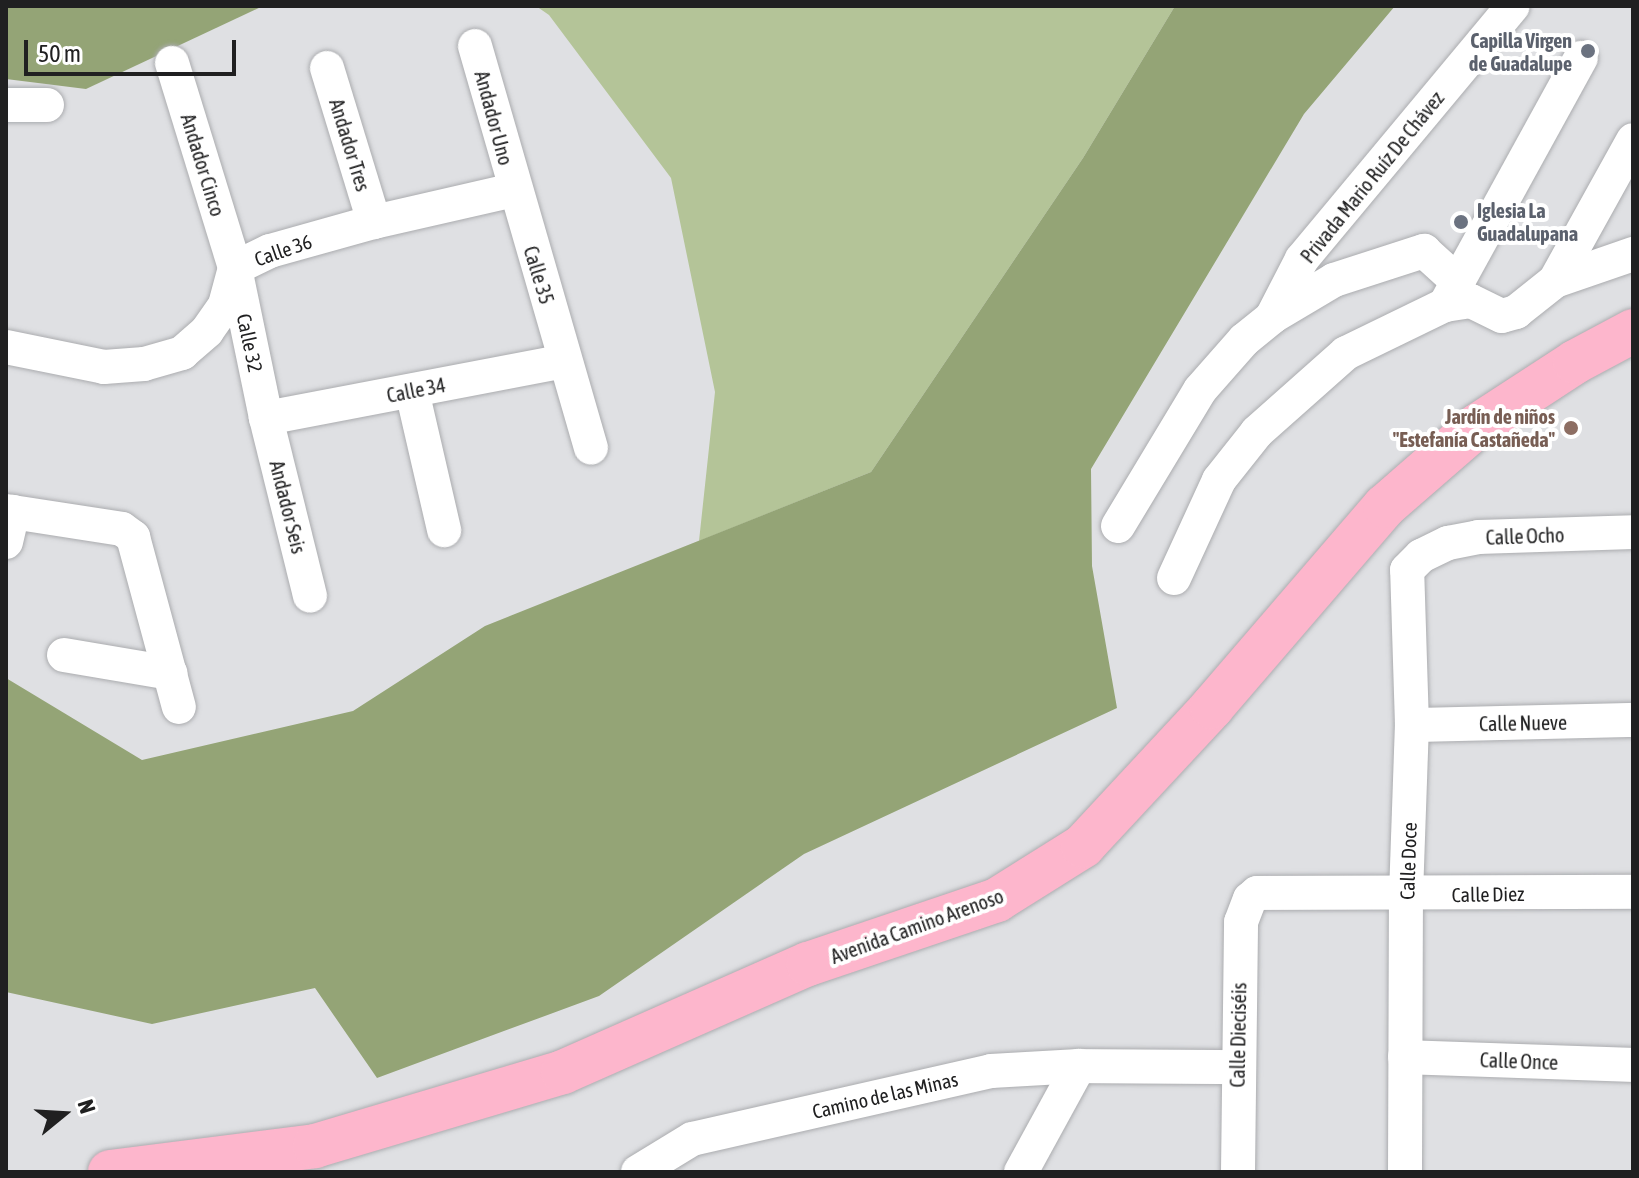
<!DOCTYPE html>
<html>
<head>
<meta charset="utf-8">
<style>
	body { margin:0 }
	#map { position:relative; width:1639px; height:1178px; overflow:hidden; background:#dfe0e3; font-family:"Asap Condensed",sans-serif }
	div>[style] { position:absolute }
	.green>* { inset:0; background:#b4c498 }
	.forest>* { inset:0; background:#94a476 }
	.roads { filter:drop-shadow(0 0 2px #abacaf) drop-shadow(0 0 2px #abacaf) }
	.minor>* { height:34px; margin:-17px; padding:0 17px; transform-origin:17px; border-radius:17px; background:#fff }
	.major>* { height:44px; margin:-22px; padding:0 22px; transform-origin:22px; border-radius:22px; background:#fdb6cc }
	.dots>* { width:22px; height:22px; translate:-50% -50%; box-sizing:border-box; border:4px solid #fff; border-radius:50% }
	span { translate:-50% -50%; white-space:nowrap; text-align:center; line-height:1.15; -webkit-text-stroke:8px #fff; paint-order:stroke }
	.worship-label { font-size:20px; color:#5b616d; font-weight:700 }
	.right { translate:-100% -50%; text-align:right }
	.left { translate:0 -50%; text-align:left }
	.street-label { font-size:20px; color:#202021 }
	.education-label { font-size:20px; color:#785e54; font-weight:700 }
	.frame { position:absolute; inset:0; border:8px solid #202021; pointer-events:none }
	.north { position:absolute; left:24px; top:1074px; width:80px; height:80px; -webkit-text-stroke:6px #fff; paint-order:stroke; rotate:72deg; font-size:22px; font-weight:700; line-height:32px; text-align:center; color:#202021 }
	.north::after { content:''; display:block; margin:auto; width:28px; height:36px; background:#202021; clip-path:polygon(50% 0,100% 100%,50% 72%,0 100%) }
	.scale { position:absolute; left:24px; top:40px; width:212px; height:36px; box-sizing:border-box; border:4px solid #202021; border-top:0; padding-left:10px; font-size:24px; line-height:28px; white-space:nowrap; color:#202021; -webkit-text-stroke:6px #fff; paint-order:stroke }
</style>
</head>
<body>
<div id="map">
	<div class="green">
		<div style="clip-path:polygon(536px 6px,1175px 6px,1083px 158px,871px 472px,699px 541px,715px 392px,671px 178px,549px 15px)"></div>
	</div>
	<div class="forest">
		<div style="clip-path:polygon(6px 6px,263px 6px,86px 89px,6px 79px)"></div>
		<div style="clip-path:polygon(1175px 6px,1395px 6px,1304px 114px,1091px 469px,1092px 566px,1117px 708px,804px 854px,599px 996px,377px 1078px,315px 988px,152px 1024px,6px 992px,6px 678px,142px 760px,353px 711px,485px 626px,871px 472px,1083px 158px)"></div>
	</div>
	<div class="roads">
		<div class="minor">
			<div style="left:475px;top:46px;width:418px;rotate:73.9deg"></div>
			<div style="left:172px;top:63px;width:214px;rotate:72.9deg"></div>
			<div style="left:235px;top:268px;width:153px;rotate:78.3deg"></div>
			<div style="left:266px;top:418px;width:183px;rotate:76.1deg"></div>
			<div style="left:327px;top:68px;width:161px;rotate:73deg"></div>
			<div style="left:6px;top:105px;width:41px"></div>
			<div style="left:1555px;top:281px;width:83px;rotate:-19.1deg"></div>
			<div style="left:1445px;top:305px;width:26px;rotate:-9deg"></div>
			<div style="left:1471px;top:301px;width:34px;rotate:26deg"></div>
			<div style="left:1502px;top:316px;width:15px;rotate:-16deg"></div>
			<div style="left:1516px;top:312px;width:50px;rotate:-38.5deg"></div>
			<div style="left:1555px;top:281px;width:161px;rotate:-61deg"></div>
			<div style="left:1272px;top:317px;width:72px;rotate:-30.8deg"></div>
			<div style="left:1334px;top:280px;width:95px;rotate:-17.9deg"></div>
			<div style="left:1424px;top:251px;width:45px;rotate:42.3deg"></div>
			<div style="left:6px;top:347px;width:100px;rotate:11.5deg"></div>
			<div style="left:104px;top:367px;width:40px;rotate:-4.3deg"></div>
			<div style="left:144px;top:364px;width:40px;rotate:-16deg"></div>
			<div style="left:182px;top:353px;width:33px;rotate:-41deg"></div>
			<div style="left:207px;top:331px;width:32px;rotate:-55deg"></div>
			<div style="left:225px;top:305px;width:38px;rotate:-75deg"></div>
			<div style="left:235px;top:268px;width:39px;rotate:-26deg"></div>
			<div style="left:270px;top:251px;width:108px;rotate:-15.6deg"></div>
			<div style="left:374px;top:222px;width:144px;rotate:-12.9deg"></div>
			<div style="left:412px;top:391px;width:143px;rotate:77deg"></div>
			<div style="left:266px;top:418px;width:304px;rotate:-10.8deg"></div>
			<div style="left:6px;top:511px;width:117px;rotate:8.8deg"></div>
			<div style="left:122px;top:529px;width:14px;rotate:36deg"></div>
			<div style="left:133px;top:537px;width:176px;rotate:74.9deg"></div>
			<div style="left:1118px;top:526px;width:159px;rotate:-58.9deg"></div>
			<div style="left:1200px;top:390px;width:67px;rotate:-48.7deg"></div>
			<div style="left:1244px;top:340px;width:36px;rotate:-39deg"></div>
			<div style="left:1272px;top:317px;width:65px;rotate:-62.7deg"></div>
			<div style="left:1302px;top:259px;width:329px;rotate:-50.2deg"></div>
			<div style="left:6px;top:542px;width:31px;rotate:-77deg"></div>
			<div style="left:1174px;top:578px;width:108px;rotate:-65.3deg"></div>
			<div style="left:1219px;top:480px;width:61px;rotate:-51.6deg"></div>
			<div style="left:1257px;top:432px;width:119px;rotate:-41.6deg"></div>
			<div style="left:1346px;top:353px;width:110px;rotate:-25.9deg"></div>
			<div style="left:1445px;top:305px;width:282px;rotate:-61.2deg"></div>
			<div style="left:64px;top:655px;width:108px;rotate:9.6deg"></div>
			<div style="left:1412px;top:725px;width:221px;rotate:-1.3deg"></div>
			<div style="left:1405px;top:1057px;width:228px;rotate:2deg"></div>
			<div style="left:638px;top:1172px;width:63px;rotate:-31.4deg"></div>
			<div style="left:692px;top:1139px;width:307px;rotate:-12.8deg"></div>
			<div style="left:991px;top:1071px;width:88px;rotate:-3.3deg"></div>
			<div style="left:1079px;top:1066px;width:158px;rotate:0.4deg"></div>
			<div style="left:1021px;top:1172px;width:121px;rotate:-61.3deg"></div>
			<div style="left:1238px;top:1172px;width:250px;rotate:-89.3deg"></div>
			<div style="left:1241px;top:922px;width:25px;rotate:-69deg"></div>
			<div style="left:1250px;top:899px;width:9px;rotate:-41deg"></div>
			<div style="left:1257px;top:893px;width:376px;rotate:-0.2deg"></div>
			<div style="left:1405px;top:1172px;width:277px;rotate:-89.8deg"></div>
			<div style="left:1406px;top:895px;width:170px;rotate:-88deg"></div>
			<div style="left:1412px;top:725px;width:155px;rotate:-91.8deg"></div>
			<div style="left:1407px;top:570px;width:20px;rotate:-45deg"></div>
			<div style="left:1421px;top:556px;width:30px;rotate:-26deg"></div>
			<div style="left:1448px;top:543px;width:31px;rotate:-11deg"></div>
			<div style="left:1478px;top:537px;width:155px;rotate:-1.8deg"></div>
		</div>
		<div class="major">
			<div style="left:110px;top:1172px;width:207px;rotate:-7.2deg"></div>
			<div style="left:315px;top:1146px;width:259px;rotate:-16.6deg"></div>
			<div style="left:563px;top:1072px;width:268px;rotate:-23.8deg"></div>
			<div style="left:808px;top:964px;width:200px;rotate:-18.7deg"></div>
			<div style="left:997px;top:900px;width:102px;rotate:-32.1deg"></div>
			<div style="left:1083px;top:846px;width:190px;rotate:-47.1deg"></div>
			<div style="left:1212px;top:707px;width:265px;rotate:-49.3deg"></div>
			<div style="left:1385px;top:506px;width:122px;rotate:-41deg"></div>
			<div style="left:1477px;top:426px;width:117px;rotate:-33.1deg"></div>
			<div style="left:1575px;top:362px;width:66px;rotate:-28.1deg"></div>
		</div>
	</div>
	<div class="dots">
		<div style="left:1588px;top:51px;background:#6b7280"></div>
		<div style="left:1461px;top:222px;background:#6b7280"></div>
		<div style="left:1571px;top:428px;background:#8d6e63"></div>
	</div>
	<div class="worship-label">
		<span class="right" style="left:1572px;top:52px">Capilla Virgen<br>de Guadalupe</span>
		<span class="left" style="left:1477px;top:222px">Iglesia La<br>Guadalupana</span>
	</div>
	<div class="street-label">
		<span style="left:494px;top:118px;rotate:75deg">Andador Uno</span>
		<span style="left:350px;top:145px;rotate:73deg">Andador Tres</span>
		<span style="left:203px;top:165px;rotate:73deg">Andador Cinco</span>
		<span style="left:1372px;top:177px;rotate:-51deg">Privada Mario Ruíz De Chávez</span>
		<span style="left:283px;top:250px;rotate:-19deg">Calle 36</span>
		<span style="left:539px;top:275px;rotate:73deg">Calle 35</span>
		<span style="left:250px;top:343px;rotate:78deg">Calle 32</span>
		<span style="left:416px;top:390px;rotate:-11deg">Calle 34</span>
		<span style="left:288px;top:507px;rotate:76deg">Andador Seis</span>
		<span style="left:1525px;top:536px;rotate:-2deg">Calle Ocho</span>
		<span style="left:1523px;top:723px;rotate:-1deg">Calle Nueve</span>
		<span style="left:1408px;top:861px;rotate:-88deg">Calle Doce</span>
		<span style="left:1488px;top:894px;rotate:-1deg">Calle Diez</span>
		<span style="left:917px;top:926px;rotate:-20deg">Avenida Camino Arenoso</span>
		<span style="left:1238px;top:1035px;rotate:-89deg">Calle Dieciséis</span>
		<span style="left:1519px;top:1061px;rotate:2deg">Calle Once</span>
		<span style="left:885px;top:1095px;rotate:-13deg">Camino de las Minas</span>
	</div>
	<div class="education-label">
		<span class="right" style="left:1555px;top:428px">Jardín de niños<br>"Estefanía Castañeda"</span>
	</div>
	<div class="frame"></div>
	<div class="north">N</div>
	<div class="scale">50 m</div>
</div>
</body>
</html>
